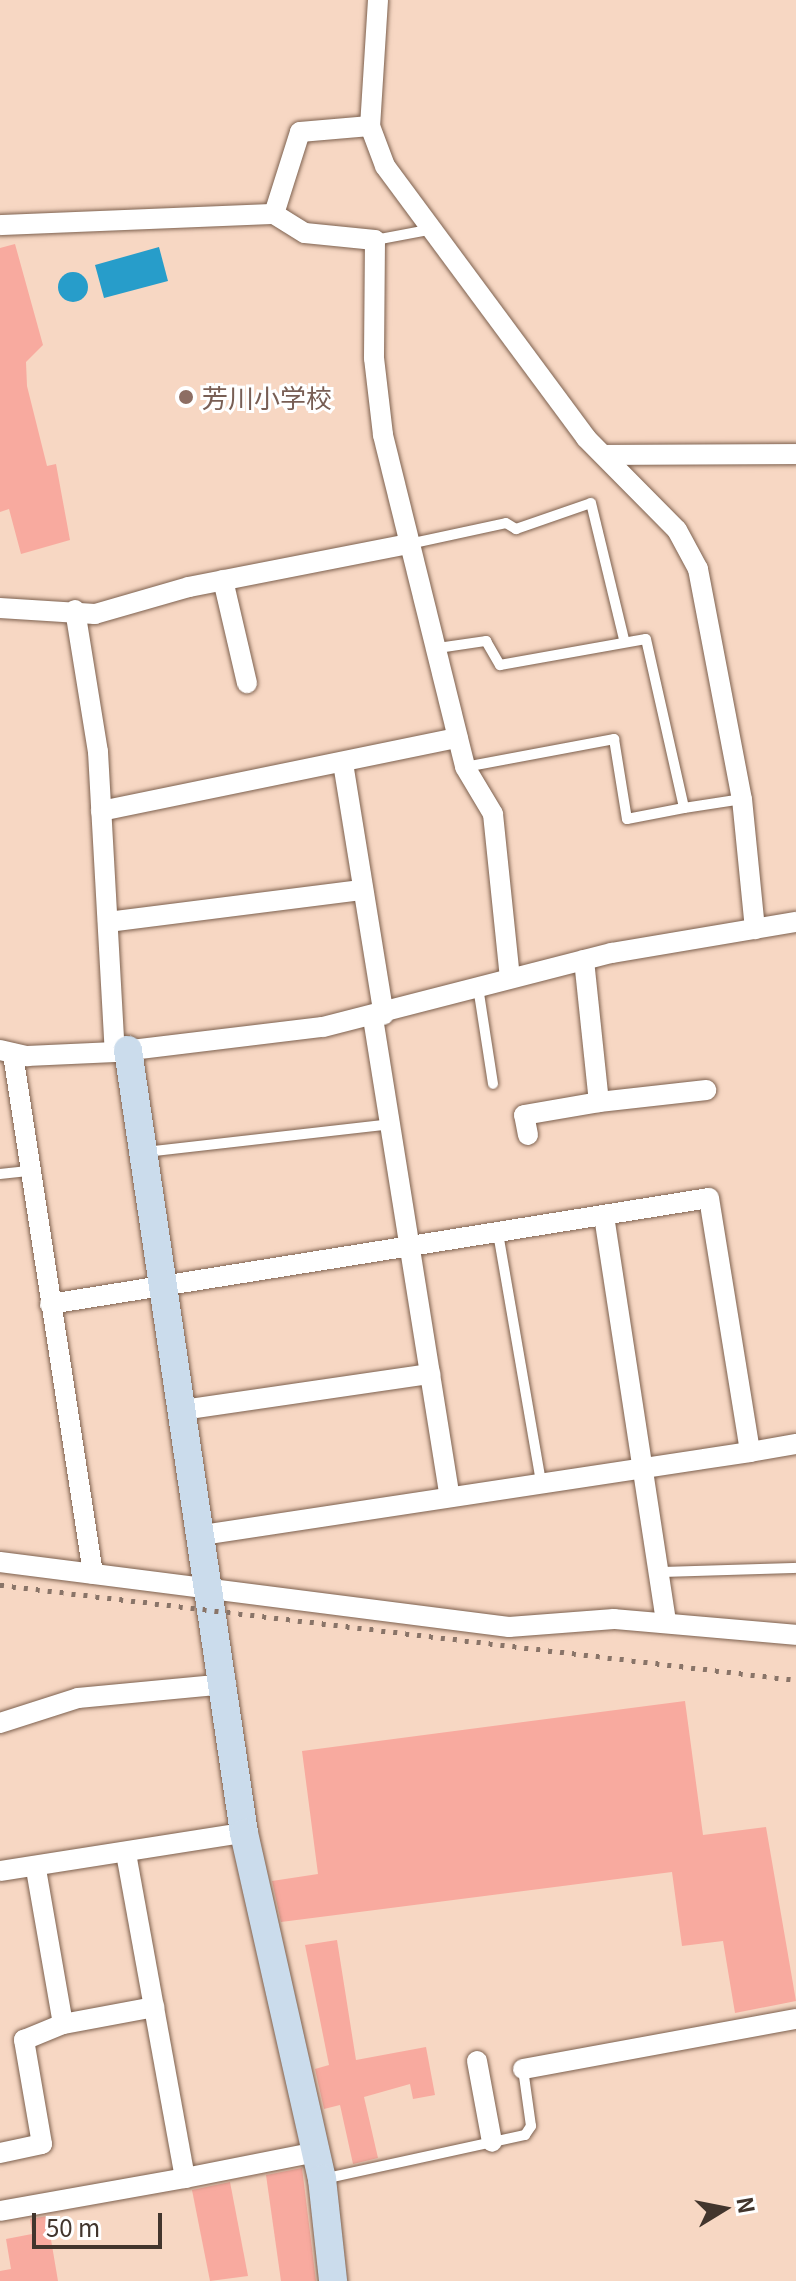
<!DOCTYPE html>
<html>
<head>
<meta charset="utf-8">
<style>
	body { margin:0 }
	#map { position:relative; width:796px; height:2281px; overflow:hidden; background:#f7d7c3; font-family:Georgia,"Noto Sans JP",serif }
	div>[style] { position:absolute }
	.water>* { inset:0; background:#279dca }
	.round { border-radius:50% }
	.building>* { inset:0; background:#f8aa9f }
	.roads { filter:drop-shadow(0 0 2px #7d614f) drop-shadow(0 0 2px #7d614f) }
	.lane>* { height:10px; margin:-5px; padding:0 5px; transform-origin:5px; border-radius:5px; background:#fff }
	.street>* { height:20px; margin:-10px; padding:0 10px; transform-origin:10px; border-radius:10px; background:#fff }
	.secondary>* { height:28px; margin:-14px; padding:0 14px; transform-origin:14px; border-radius:14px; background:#cbdcec }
	.rail>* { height:5px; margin-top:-2.5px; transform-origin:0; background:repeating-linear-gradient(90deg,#897468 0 4px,transparent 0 12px) }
	.dots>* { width:22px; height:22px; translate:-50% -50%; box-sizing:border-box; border:4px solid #fff; border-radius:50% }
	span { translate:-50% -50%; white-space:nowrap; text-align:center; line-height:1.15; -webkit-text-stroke:6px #fff; paint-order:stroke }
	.education-label { font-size:26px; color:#785e54 }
	.left { translate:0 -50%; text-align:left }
	.north { position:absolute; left:684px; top:2169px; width:80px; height:80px; -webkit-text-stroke:6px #fff; paint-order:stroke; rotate:80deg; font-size:22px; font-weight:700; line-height:32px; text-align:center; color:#42352d }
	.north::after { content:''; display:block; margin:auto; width:28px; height:36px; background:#42352d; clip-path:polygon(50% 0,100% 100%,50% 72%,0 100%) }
	.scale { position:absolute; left:32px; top:2213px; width:130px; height:36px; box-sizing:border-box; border:4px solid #42352d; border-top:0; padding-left:10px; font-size:24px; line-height:28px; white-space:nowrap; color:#42352d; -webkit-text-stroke:6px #fff; paint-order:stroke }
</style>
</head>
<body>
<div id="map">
	<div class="water">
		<div style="clip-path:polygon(159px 247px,168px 281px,104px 298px,95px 265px)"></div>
		<div class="round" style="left:58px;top:272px;width:30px;height:30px"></div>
	</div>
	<div class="building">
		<div style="clip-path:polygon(15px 244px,43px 345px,26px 362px,27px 386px,47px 466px,56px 464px,70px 540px,21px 554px,9px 509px,0 512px,0 248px)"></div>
		<div style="clip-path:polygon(685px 1701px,703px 1835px,766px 1827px,796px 2001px,735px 2013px,723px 1941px,682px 1946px,672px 1872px,281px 1922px,272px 1881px,318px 1874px,302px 1751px)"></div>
		<div style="clip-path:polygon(337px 1940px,356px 2060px,426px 2047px,435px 2095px,413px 2099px,410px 2084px,364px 2097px,378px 2158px,353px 2164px,340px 2105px,324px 2109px,315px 2069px,329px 2065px,305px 1945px)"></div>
		<div style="clip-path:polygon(302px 2168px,316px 2281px,281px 2281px,266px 2175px)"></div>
		<div style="clip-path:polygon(230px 2182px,248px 2276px,210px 2281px,192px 2190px)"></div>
		<div style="clip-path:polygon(47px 2216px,58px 2281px,0 2281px,0 2271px,11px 2269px,6px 2239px,32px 2234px,30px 2219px)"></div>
	</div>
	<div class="roads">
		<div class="lane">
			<div style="left:375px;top:240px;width:54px;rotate:-10.7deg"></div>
			<div style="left:409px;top:544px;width:99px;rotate:-12.2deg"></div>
			<div style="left:506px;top:523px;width:12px;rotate:31deg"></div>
			<div style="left:516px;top:529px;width:79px;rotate:-19.1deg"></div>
			<div style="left:591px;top:503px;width:140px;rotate:76.4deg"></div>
			<div style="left:438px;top:648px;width:49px;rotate:-8.3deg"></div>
			<div style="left:486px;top:641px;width:28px;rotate:60deg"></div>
			<div style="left:500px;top:665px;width:148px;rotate:-10.1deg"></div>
			<div style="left:646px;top:639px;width:173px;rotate:77.3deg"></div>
			<div style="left:684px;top:808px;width:59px;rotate:-8.8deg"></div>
			<div style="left:465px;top:767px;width:152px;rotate:-10.6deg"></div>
			<div style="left:614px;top:739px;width:81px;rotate:80.8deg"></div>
			<div style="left:627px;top:819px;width:58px;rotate:-10.9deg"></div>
			<div style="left:478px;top:987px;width:98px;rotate:81.2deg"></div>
			<div style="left:146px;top:1152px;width:247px;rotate:-6.5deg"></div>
			<div style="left:0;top:1174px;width:28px;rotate:-6deg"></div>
			<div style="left:498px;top:1233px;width:253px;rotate:80.2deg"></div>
			<div style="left:659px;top:1572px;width:137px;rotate:-1.7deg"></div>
			<div style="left:323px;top:2179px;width:207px;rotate:-12.3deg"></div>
			<div style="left:525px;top:2135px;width:11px;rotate:-56deg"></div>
			<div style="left:531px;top:2126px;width:58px;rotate:-98deg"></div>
		</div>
		<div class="street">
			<div style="left:378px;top:0;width:126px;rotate:93.6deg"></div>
			<div style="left:370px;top:126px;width:43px;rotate:69.4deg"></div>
			<div style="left:385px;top:166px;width:338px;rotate:53.5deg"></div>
			<div style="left:586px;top:438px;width:129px;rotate:45.3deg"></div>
			<div style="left:677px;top:530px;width:44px;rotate:61.7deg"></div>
			<div style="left:698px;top:569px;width:234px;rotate:79.2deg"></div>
			<div style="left:742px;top:799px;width:131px;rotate:84.3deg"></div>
			<div style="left:274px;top:214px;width:36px;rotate:32deg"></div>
			<div style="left:305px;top:233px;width:70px;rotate:5.7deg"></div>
			<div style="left:375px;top:240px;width:118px;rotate:90.5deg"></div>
			<div style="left:374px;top:358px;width:78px;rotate:83.3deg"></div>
			<div style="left:383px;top:435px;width:342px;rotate:76.1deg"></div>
			<div style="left:465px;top:767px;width:55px;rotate:59.2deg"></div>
			<div style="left:493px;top:814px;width:165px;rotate:84.1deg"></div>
			<div style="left:274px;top:214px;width:86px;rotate:-72.4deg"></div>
			<div style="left:300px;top:132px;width:70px;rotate:-4.9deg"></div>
			<div style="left:0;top:225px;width:274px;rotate:-2.3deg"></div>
			<div style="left:604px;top:455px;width:192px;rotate:-0.3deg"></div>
			<div style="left:223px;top:580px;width:106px;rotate:76.9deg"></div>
			<div style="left:0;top:608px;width:95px;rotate:3.6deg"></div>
			<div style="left:95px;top:614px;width:98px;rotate:-16deg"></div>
			<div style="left:189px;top:587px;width:224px;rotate:-11.1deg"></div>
			<div style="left:75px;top:610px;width:144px;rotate:80.8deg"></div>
			<div style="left:98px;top:752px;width:300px;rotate:86.8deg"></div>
			<div style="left:343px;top:763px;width:255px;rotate:80.8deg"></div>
			<div style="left:101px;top:811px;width:364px;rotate:-11.6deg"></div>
			<div style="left:108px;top:922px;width:257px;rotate:-7.2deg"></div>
			<div style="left:584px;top:960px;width:143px;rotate:84deg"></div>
			<div style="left:599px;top:1102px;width:108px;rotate:-6.4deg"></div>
			<div style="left:373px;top:1018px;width:485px;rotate:80.9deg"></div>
			<div style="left:0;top:1050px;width:28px;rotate:13deg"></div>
			<div style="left:27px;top:1056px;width:88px;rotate:-2.6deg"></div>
			<div style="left:115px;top:1052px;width:209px;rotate:-6.9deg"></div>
			<div style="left:323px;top:1027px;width:298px;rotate:-14.4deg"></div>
			<div style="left:612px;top:953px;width:187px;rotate:-9.6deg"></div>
			<div style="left:13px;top:1054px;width:526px;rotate:81.25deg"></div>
			<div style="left:528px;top:1135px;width:20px;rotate:-101deg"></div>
			<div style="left:524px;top:1115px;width:76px;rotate:-9.8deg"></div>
			<div style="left:604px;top:1216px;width:411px;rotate:81.3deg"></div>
			<div style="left:50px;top:1304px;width:667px;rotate:-9.14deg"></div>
			<div style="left:709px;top:1198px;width:257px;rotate:80.8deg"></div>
			<div style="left:750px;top:1452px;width:553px;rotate:171.37deg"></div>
			<div style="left:183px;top:1410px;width:250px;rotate:-8.3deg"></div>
			<div style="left:750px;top:1452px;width:47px;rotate:-9.9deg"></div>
			<div style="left:0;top:1562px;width:513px;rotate:7.28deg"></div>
			<div style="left:509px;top:1627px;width:105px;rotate:-4.4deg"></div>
			<div style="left:614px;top:1619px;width:183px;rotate:5deg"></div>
			<div style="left:0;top:1723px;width:82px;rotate:-17.8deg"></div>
			<div style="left:78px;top:1698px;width:149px;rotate:-5.4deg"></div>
			<div style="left:0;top:1871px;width:247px;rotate:-8.9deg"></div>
			<div style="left:63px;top:2024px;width:93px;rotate:-10.6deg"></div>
			<div style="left:477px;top:2061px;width:82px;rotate:79.5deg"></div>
			<div style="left:523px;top:2069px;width:278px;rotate:-10.4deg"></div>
			<div style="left:0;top:2153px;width:43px;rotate:-12.1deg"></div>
			<div style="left:42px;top:2144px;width:106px;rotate:-99.8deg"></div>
			<div style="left:24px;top:2040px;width:42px;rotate:-22.3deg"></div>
			<div style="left:63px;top:2024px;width:156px;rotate:-99.9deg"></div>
			<div style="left:185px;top:2178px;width:134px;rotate:-11.2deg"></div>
			<div style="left:0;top:2211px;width:188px;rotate:-10.1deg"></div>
			<div style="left:185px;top:2178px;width:330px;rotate:-100.3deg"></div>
		</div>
		<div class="secondary">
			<div style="left:128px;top:1050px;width:792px;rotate:81.57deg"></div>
			<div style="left:244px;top:1833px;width:355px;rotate:77.3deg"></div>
			<div style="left:322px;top:2179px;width:103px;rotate:83.8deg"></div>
		</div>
	</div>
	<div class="rail">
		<div style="left:0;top:1585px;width:802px;rotate:6.81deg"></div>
	</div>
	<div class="dots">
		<div style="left:186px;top:397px;background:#8d6e63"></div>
	</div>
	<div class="education-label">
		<span class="left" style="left:202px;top:397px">芳川小学校</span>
	</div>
	<div class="north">N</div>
	<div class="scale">50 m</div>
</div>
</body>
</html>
